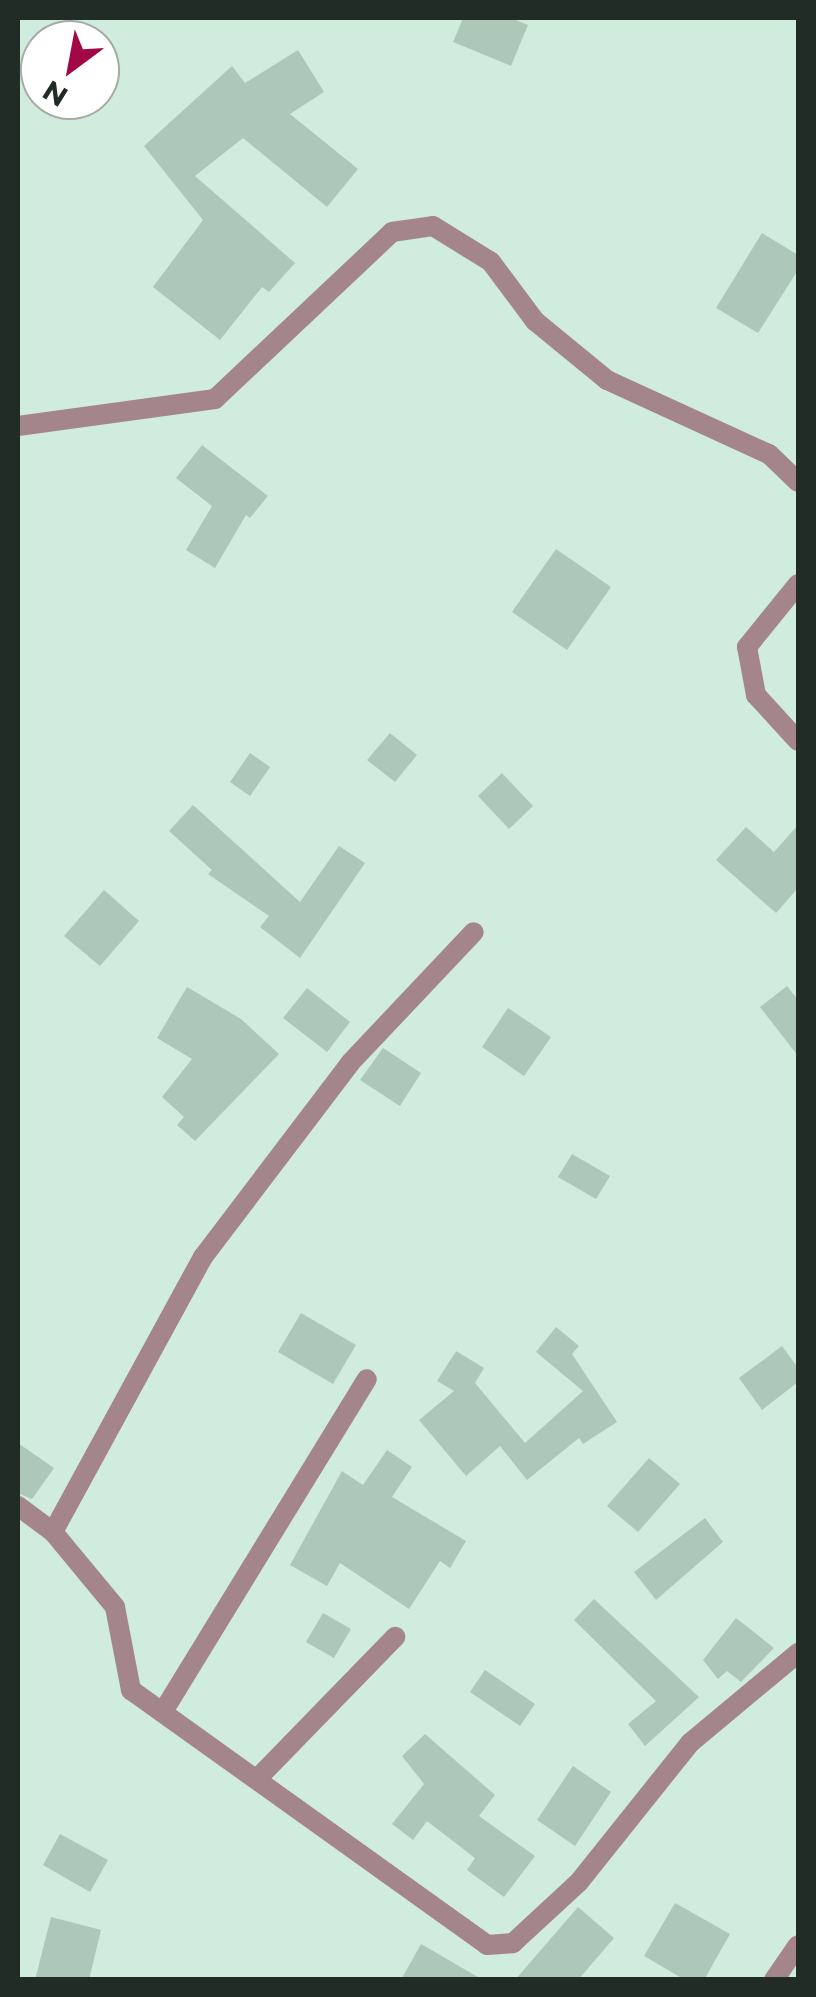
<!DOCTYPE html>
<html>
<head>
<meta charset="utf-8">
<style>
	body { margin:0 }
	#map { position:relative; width:816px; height:1997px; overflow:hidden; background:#d0ecdc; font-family:Montserrat,sans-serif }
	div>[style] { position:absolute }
	.building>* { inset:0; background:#adc8b9 }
	.minor>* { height:20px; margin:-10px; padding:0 10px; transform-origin:10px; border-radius:10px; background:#a4858a }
	.tertiary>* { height:20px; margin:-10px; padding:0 10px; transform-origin:10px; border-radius:10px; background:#a4858a }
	span { translate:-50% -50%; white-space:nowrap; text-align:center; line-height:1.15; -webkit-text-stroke:8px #fff; paint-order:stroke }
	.frame { position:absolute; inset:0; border:20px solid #212c26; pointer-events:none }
	.north { position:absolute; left:20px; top:20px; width:100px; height:100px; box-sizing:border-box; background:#fff; border:2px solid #a6aba8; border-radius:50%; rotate:212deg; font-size:28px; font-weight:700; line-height:40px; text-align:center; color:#212c26 }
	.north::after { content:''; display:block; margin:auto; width:35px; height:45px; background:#a20846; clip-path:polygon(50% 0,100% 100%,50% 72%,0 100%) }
</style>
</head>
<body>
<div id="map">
	<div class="building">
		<div style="clip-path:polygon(463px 18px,511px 18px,528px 25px,511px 66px,453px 42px)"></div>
		<div style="clip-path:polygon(298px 50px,324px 92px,290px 114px,358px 169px,327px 207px,243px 138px,195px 176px,295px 263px,269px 292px,262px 287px,220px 340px,153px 287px,203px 220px,144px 146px,232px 66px,245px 83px)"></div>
		<div style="clip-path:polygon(762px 233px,798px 255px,798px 270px,758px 333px,716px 308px)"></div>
		<div style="clip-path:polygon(202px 445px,268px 496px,250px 518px,246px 515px,215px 568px,186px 550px,212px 506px,176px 478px)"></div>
		<div style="clip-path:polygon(556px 549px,611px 587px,567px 650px,512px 612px)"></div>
		<div style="clip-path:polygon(390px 733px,417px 755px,395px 782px,367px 760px)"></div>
		<div style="clip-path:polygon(250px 753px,270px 767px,250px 796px,230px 782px)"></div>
		<div style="clip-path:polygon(502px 773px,533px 806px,509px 829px,478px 796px)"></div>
		<div style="clip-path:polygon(193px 805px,300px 902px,339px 846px,365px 863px,300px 958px,260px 927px,269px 916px,208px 874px,212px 870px,169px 831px)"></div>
		<div style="clip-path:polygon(798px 825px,798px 888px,776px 913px,716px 860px,746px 827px,774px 852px)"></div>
		<div style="clip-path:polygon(104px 890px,139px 921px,100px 966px,64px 936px)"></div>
		<div style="clip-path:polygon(787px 986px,798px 1000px,798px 1056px,760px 1007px)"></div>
		<div style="clip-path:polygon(187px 987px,241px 1019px,279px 1054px,195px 1141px,177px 1125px,184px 1117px,162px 1097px,192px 1059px,157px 1038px)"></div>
		<div style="clip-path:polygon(307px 988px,350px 1022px,327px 1052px,283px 1018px)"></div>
		<div style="clip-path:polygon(508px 1008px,551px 1037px,524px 1076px,482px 1047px)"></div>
		<div style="clip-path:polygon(383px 1048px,421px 1073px,400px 1106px,360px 1080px)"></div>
		<div style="clip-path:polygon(572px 1154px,610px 1176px,596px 1199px,558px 1177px)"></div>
		<div style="clip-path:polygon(301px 1313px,356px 1345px,333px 1384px,278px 1352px)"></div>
		<div style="clip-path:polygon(556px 1327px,579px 1346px,572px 1354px,617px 1422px,583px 1444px,579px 1438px,527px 1480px,500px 1446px,466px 1476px,419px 1420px,454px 1391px,437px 1381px,456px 1351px,484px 1368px,475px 1383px,525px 1443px,583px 1391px,536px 1352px)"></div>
		<div style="clip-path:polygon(782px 1346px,798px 1368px,798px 1382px,762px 1410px,739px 1378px)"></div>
		<div style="clip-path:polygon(18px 1443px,54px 1468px,32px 1499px,18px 1493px)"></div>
		<div style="clip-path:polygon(387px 1450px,412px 1467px,392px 1497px,466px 1541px,450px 1568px,440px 1561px,409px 1609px,340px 1563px,327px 1586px,290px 1565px,342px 1471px,363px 1485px)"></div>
		<div style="clip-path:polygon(649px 1458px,680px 1484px,638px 1532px,607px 1506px)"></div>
		<div style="clip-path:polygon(705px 1518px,723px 1542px,656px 1600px,634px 1572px)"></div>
		<div style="clip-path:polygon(594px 1599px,699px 1697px,645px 1746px,628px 1724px,656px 1701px,574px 1620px)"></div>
		<div style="clip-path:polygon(323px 1613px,351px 1629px,334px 1658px,306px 1642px)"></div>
		<div style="clip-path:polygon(736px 1618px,774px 1648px,741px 1682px,727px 1671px,718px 1679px,703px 1660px)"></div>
		<div style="clip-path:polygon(485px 1670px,535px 1704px,520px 1726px,470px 1692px)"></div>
		<div style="clip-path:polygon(425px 1734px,495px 1795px,479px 1816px,535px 1856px,504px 1897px,467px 1870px,475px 1858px,427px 1821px,413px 1840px,392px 1824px,424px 1784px,402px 1756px)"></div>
		<div style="clip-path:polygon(573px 1766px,611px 1792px,575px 1846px,537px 1820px)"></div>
		<div style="clip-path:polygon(60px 1834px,108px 1860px,90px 1892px,43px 1865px)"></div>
		<div style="clip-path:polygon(675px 1903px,730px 1934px,704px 1980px,685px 1980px,644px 1956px)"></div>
		<div style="clip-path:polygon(578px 1907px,614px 1938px,578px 1980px,515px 1980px)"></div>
		<div style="clip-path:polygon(51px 1917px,101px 1930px,89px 1980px,35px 1980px)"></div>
		<div style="clip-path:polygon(421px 1944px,483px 1980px,401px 1980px)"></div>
	</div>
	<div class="minor">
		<div style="left:18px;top:426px;width:199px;rotate:-7.8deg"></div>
		<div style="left:215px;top:399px;width:243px;rotate:-43.3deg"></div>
		<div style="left:392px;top:232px;width:41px;rotate:-8.3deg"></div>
		<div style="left:433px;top:226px;width:68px;rotate:31.8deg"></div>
		<div style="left:491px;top:262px;width:74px;rotate:53.3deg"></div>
		<div style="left:535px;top:321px;width:93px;rotate:39.3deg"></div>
		<div style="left:607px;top:380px;width:178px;rotate:24.6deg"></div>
		<div style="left:769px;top:454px;width:40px;rotate:44deg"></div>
		<div style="left:798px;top:584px;width:81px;rotate:129deg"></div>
		<div style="left:747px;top:647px;width:49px;rotate:79.4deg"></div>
		<div style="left:756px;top:695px;width:62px;rotate:47.6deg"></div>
		<div style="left:18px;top:1506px;width:44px;rotate:36.6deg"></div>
		<div style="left:53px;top:1532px;width:97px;rotate:50.4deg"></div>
		<div style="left:115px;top:1607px;width:85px;rotate:79.1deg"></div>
		<div style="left:131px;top:1690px;width:438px;rotate:35.6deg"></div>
		<div style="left:487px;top:1945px;width:26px;rotate:-4deg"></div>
		<div style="left:513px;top:1943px;width:90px;rotate:-42.7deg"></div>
		<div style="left:579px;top:1882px;width:178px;rotate:-51.4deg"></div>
		<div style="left:690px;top:1743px;width:141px;rotate:-39.8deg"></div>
		<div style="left:53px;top:1532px;width:313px;rotate:-61.4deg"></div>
		<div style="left:203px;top:1257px;width:243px;rotate:-52.8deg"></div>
		<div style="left:350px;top:1063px;width:180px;rotate:-46.6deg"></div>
		<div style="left:164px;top:1710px;width:388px;rotate:-58.5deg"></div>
		<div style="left:258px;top:1778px;width:197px;rotate:-45.8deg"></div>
	</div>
	<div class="tertiary">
		<div style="left:774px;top:1980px;width:42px;rotate:-55.6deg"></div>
	</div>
	<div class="frame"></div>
	<div class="north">N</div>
</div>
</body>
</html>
